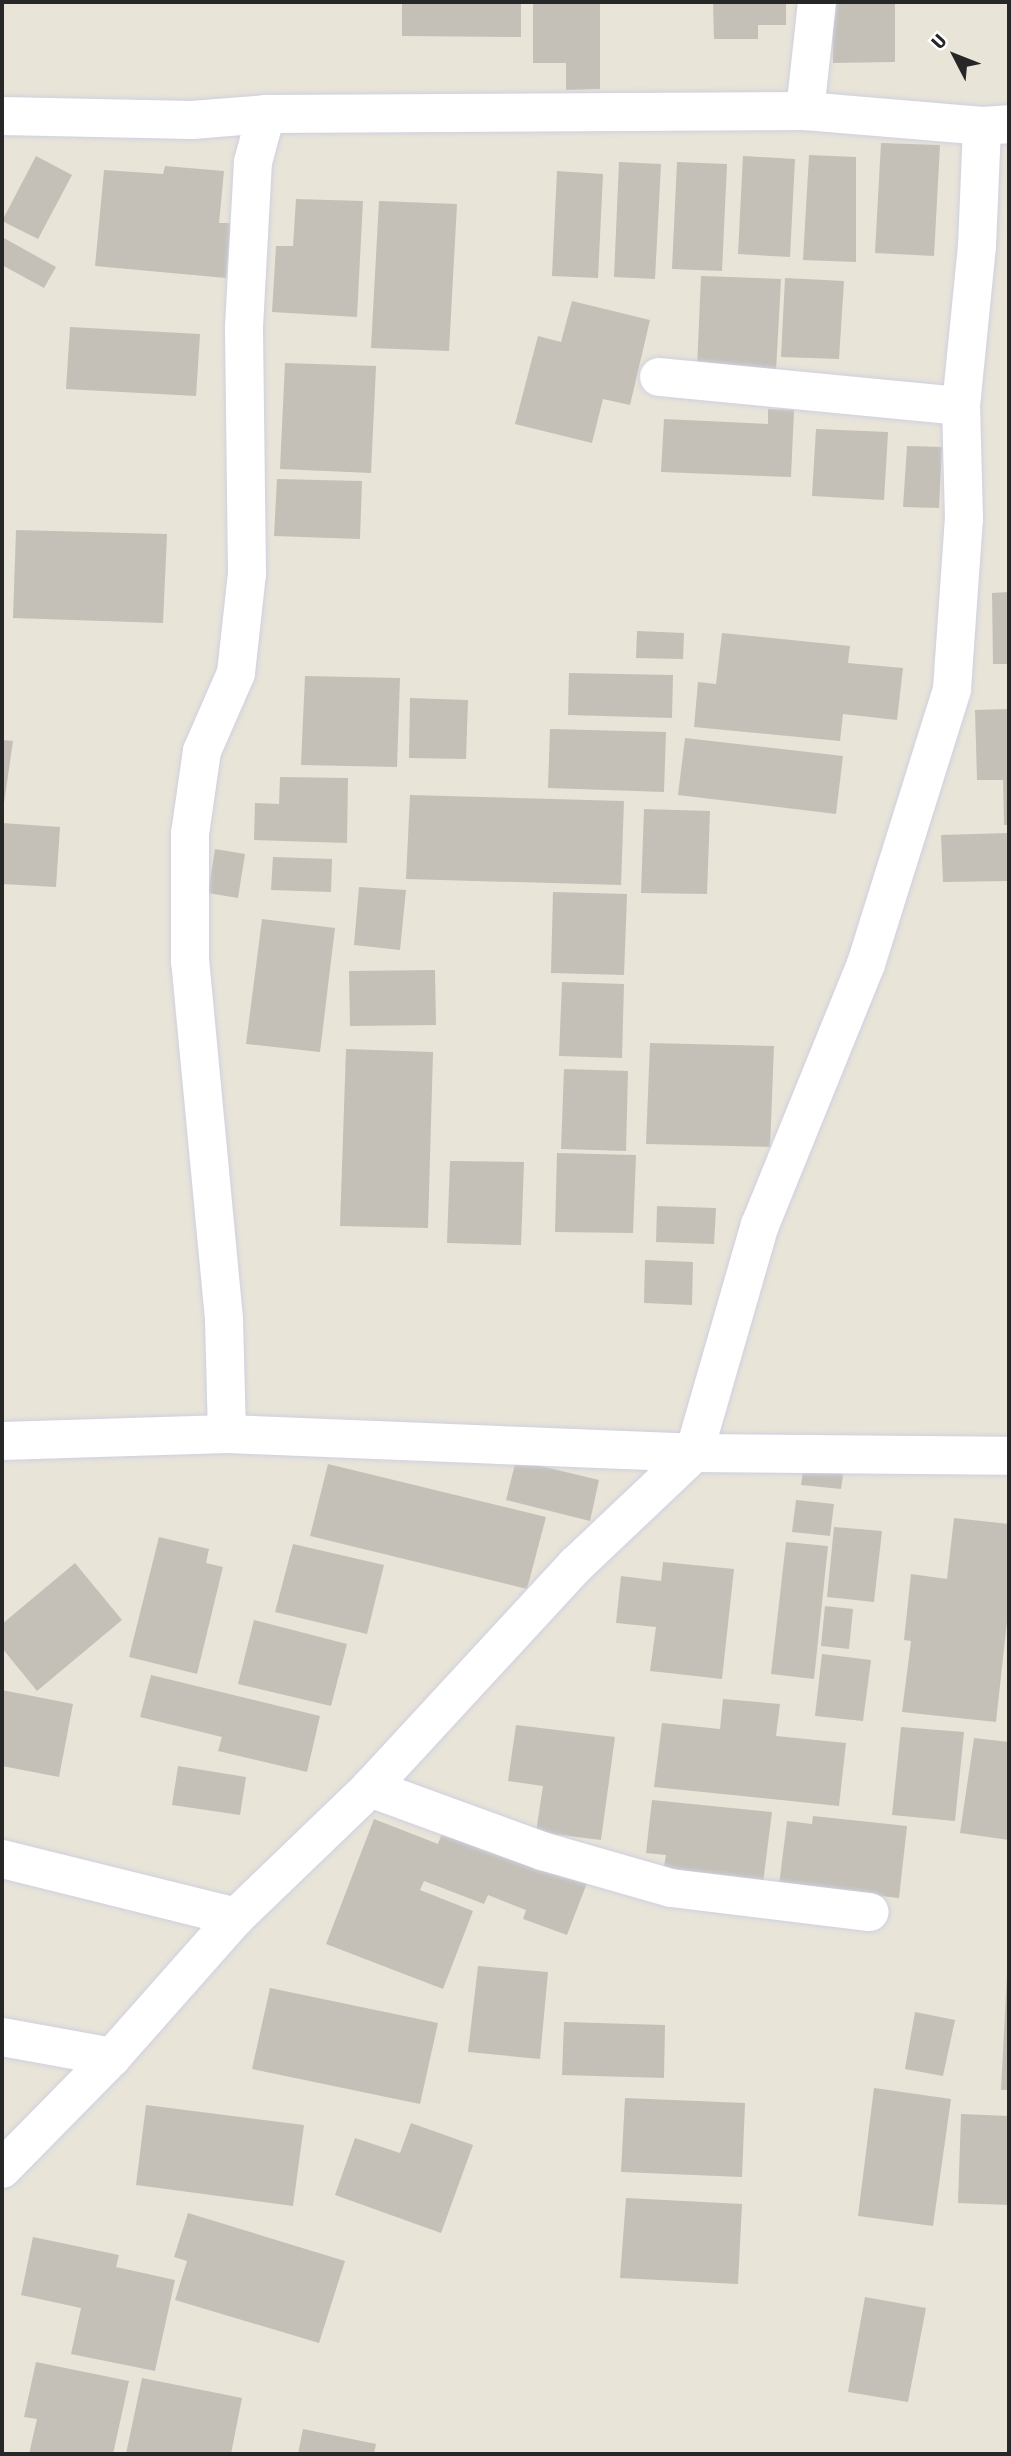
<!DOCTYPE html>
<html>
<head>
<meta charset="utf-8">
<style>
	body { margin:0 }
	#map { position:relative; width:1011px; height:2456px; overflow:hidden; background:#e9e4d8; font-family:"Fira Sans Condensed",sans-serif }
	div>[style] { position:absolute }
	.building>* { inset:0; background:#c4c0b8 }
	.roads { filter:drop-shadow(0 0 2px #ced0e0) drop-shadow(0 0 2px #ced0e0) }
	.minor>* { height:38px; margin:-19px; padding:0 19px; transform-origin:19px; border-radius:19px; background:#fff }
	span { translate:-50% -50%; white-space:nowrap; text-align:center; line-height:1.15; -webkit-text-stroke:7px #fff; paint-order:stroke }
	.frame { position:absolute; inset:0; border:4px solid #272727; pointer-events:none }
	.north { position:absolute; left:920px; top:21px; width:70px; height:70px; -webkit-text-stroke:5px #fff; paint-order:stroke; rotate:312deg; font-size:19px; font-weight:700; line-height:28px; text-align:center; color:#272727 }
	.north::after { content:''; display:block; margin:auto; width:24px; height:32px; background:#272727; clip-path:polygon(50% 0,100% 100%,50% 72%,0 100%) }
</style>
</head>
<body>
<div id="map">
	<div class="building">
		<div style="clip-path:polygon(402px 2px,521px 2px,521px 37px,402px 36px)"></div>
		<div style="clip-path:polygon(533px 2px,600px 2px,600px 89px,566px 90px,566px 63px,533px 63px)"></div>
		<div style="clip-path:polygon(713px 2px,786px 2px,786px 25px,758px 25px,758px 39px,714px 39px)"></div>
		<div style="clip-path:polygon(832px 2px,895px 2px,895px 62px,833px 63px)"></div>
		<div style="clip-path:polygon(881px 143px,940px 145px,934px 256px,875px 253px)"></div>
		<div style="clip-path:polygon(809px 155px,856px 157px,856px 262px,803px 260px)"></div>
		<div style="clip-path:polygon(36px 156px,72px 175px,38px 239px,2px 221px)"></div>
		<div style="clip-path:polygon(743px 156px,795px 159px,790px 257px,738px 254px)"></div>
		<div style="clip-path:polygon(619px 162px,661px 164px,655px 279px,614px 277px)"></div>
		<div style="clip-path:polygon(677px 162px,727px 164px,722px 271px,672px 269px)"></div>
		<div style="clip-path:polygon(165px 166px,224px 171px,219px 223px,231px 223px,226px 278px,95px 266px,104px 170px,163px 174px)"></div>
		<div style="clip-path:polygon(557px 171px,603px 174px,598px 278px,552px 276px)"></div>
		<div style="clip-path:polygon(296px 199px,363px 201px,357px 317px,272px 312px,276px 246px,293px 246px)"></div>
		<div style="clip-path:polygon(379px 201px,457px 204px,449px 351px,371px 348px)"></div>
		<div style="clip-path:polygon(2px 237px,56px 267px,44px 288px,2px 265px)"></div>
		<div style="clip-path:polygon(701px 276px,781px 279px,776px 371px,697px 368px)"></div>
		<div style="clip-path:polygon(785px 278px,844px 281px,839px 359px,781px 357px)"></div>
		<div style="clip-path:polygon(572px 301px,650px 320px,630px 405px,603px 399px,592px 443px,515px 424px,538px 336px,561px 342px)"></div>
		<div style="clip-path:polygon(70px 327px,200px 334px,196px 396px,66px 389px)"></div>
		<div style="clip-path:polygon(285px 363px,376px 366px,371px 473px,280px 469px)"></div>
		<div style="clip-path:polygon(768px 409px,794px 410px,791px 477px,661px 472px,664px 419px,768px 424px)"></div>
		<div style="clip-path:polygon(816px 429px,888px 432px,884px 500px,812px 496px)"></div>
		<div style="clip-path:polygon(907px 446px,942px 447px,939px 508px,903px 507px)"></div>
		<div style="clip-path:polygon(277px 479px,362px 481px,360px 539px,274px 536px)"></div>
		<div style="clip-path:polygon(16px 530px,167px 534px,163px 623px,13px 618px)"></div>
		<div style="clip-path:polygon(1009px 592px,1009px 664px,993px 664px,992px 593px)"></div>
		<div style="clip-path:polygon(637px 631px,684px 633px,683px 659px,636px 658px)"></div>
		<div style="clip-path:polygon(722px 633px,850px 646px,848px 663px,903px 668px,897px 720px,843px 714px,840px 741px,694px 727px,698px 682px,716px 684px)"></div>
		<div style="clip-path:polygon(569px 673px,673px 675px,672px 718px,568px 715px)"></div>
		<div style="clip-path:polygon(305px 676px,400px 678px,397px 767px,301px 765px)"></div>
		<div style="clip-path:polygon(410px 698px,468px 700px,466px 759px,409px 758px)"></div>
		<div style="clip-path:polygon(1009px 709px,1009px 825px,1004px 825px,1003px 780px,977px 780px,975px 710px)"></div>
		<div style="clip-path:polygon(550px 729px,666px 732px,664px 792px,548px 788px)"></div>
		<div style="clip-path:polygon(685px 738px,843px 756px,836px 814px,678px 795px)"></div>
		<div style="clip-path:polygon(2px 740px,13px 741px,4px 803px,2px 803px)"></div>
		<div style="clip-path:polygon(280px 777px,348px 778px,347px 843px,254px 840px,255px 803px,279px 804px)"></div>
		<div style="clip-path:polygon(410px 795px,624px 801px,621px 885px,406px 879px)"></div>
		<div style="clip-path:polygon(644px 809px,710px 811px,707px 894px,641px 893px)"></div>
		<div style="clip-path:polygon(2px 823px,60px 827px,56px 887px,2px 884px)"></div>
		<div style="clip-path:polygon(1009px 833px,1009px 881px,943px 882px,941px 835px)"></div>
		<div style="clip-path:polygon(215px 849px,245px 854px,238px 898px,208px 893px)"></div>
		<div style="clip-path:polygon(273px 857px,332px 859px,331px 892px,271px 890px)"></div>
		<div style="clip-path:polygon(359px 887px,406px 890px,400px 950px,354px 945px)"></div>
		<div style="clip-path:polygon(553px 892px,627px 894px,624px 975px,551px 973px)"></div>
		<div style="clip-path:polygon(262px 919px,335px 928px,320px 1052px,246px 1044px)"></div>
		<div style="clip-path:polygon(435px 970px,436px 1025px,350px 1026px,349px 971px)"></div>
		<div style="clip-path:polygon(562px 982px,624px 984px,622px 1058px,559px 1056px)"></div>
		<div style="clip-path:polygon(650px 1043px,774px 1046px,770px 1147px,646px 1144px)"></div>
		<div style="clip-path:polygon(346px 1049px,433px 1052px,428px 1228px,340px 1226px)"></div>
		<div style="clip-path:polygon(564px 1069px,628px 1071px,626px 1151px,561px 1149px)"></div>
		<div style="clip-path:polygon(557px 1153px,636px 1155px,633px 1233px,555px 1232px)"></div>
		<div style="clip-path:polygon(450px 1161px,524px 1162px,521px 1245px,447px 1243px)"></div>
		<div style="clip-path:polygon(657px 1206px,716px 1208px,714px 1244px,656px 1242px)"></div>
		<div style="clip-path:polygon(645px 1260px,693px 1262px,692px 1305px,644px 1303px)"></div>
		<div style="clip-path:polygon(516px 1460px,599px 1480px,590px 1521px,506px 1500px)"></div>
		<div style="clip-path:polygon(328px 1464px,546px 1517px,527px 1589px,310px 1536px)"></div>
		<div style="clip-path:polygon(804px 1465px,844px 1469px,841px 1489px,801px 1485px)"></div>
		<div style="clip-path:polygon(796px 1500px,834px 1504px,830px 1536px,792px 1532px)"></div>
		<div style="clip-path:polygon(954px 1518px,1009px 1524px,1009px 1603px,996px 1722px,902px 1712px,911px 1641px,904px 1640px,911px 1574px,947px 1579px)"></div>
		<div style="clip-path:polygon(834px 1527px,882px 1531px,874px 1602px,827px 1597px)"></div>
		<div style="clip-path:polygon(159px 1537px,209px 1549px,206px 1563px,223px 1567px,197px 1674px,129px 1657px)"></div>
		<div style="clip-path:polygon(786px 1542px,828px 1546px,814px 1679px,771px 1674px)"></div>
		<div style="clip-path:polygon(293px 1544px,384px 1565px,367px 1634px,275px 1612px)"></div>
		<div style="clip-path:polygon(663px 1562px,734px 1569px,722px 1679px,650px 1671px,656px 1627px,616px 1623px,621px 1576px,661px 1581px)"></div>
		<div style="clip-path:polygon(75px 1563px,122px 1620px,37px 1691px,2px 1648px,2px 1624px)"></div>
		<div style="clip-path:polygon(825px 1606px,853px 1609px,849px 1649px,821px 1646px)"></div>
		<div style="clip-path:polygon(254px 1620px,347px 1644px,331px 1706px,238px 1684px)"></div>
		<div style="clip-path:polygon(822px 1654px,871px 1660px,863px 1721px,815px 1716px)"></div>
		<div style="clip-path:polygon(151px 1675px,320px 1716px,307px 1772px,218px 1751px,222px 1737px,140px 1717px)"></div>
		<div style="clip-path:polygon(2px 1690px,73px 1704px,59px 1777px,2px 1766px)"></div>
		<div style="clip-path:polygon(723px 1699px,780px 1704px,776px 1736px,846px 1743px,839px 1806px,654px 1787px,662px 1723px,720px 1729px)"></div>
		<div style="clip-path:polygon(516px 1725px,615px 1737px,601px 1840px,536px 1832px,543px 1786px,508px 1781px)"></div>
		<div style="clip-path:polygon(901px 1727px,964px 1732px,955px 1821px,892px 1815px)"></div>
		<div style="clip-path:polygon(974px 1738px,1009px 1742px,1009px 1840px,960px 1833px)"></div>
		<div style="clip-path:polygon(178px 1766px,246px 1777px,240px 1815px,172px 1805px)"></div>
		<div style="clip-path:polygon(652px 1800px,772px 1812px,763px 1883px,663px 1872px,666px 1855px,646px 1853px)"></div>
		<div style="clip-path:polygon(813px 1816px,907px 1826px,899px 1898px,779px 1885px,787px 1821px,812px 1824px)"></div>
		<div style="clip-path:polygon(374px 1819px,438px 1844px,444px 1828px,587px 1883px,567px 1935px,523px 1919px,526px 1910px,488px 1895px,484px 1904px,424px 1881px,420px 1890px,473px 1911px,443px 1989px,326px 1944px)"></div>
		<div style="clip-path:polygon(478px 1966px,548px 1972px,540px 2059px,468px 2052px)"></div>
		<div style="clip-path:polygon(1007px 1975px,1009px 1975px,1009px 2090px,1001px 2090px)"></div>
		<div style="clip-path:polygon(270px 1988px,438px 2023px,420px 2104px,252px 2069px)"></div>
		<div style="clip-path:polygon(915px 2012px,955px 2020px,943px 2076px,905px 2069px)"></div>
		<div style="clip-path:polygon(564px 2022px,665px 2025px,664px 2078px,562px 2075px)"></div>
		<div style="clip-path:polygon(874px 2088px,951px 2099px,933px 2226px,858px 2216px)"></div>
		<div style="clip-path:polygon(625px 2098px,745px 2103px,742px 2177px,621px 2172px)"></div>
		<div style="clip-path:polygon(146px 2105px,304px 2125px,293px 2206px,136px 2185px)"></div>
		<div style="clip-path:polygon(961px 2114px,1009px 2116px,1009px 2205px,958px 2203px)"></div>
		<div style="clip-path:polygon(411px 2123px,473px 2145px,441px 2233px,335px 2195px,355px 2138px,400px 2153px)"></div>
		<div style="clip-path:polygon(626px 2198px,742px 2204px,738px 2284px,620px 2278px)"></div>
		<div style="clip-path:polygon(188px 2213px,345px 2261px,319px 2343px,175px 2300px,187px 2261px,174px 2257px)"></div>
		<div style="clip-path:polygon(33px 2237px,119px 2255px,116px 2267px,175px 2280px,155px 2371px,71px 2354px,81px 2308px,21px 2295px)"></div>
		<div style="clip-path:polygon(865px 2297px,926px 2308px,908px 2402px,848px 2392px)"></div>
		<div style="clip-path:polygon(36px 2362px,129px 2381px,113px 2454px,29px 2454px,37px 2419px,24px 2417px)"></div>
		<div style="clip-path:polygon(142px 2378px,242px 2398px,231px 2454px,126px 2454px)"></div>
		<div style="clip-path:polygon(303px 2429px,376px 2444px,374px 2454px,298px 2454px)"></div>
	</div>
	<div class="roads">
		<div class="minor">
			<div style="left:805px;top:111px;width:110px;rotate:-83.7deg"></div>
			<div style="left:2px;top:116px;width:190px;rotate:1.2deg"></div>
			<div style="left:192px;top:120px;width:74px;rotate:-4.6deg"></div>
			<div style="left:266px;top:114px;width:539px;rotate:-0.32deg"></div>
			<div style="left:805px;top:111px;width:178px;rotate:4.8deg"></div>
			<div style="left:982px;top:126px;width:27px;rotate:-4deg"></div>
			<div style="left:659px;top:377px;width:303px;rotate:5.5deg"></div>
			<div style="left:227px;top:1434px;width:115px;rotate:-91.5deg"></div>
			<div style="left:224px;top:1319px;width:359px;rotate:-95.4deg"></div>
			<div style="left:190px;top:962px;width:128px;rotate:-90deg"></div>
			<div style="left:190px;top:834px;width:84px;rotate:-81.8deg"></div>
			<div style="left:202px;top:751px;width:85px;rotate:-66.4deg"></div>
			<div style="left:236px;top:673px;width:100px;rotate:-83.7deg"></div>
			<div style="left:247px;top:574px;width:247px;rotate:-90.7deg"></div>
			<div style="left:244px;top:327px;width:165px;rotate:-86.9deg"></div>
			<div style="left:253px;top:162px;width:50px;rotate:-74.8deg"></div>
			<div style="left:2px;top:1441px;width:225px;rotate:-1.8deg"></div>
			<div style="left:227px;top:1434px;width:467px;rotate:2.3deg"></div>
			<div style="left:694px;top:1453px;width:315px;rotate:0.5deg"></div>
			<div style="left:370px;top:1788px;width:183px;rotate:20.1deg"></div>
			<div style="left:542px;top:1851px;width:134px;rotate:16deg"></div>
			<div style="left:671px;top:1888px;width:200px;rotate:6.9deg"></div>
			<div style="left:2px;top:1859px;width:241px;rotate:13.9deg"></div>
			<div style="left:2px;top:2037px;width:112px;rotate:10.3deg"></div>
			<div style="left:2px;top:2169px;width:157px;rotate:-45.5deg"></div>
			<div style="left:112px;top:2057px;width:187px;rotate:-48.5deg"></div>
			<div style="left:236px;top:1917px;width:186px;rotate:-43.9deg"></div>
			<div style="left:370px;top:1788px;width:304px;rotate:-47.3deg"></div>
			<div style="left:576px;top:1565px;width:163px;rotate:-43.5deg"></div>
			<div style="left:694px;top:1453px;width:237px;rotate:-73.9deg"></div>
			<div style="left:760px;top:1225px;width:282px;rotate:-67.9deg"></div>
			<div style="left:866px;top:964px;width:288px;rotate:-72.6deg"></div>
			<div style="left:952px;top:689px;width:170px;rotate:-86deg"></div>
			<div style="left:964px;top:519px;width:113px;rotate:-91.5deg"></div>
			<div style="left:961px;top:406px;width:161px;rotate:-84.3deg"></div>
			<div style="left:977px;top:246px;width:120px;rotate:-87.6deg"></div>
		</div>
	</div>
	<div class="frame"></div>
	<div class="north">U</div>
</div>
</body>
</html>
